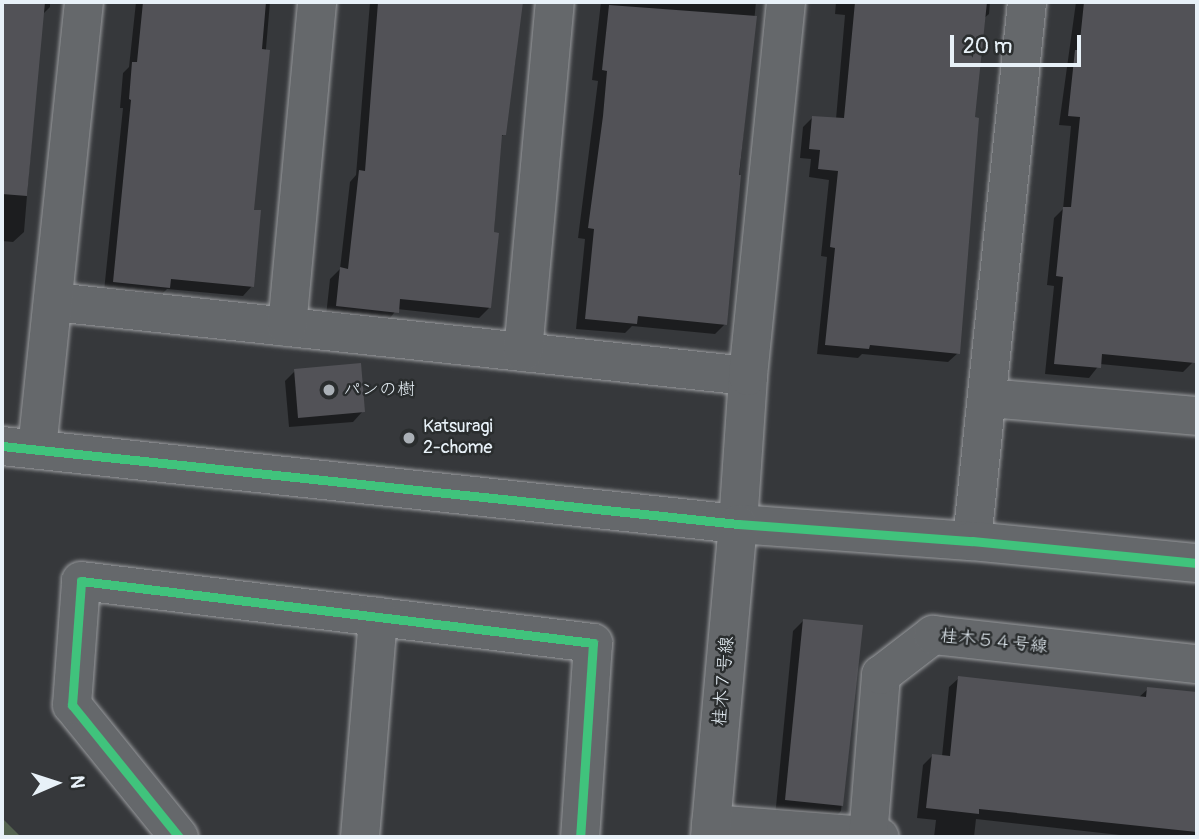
<!DOCTYPE html>
<html>
<head>
<meta charset="utf-8">
<style>
	body { margin:0 }
	#map { position:relative; width:1199px; height:839px; overflow:hidden; background:#36383b; font-family:Pangolin,"Klee One",sans-serif }
	div>[style] { position:absolute }
	.green>* { inset:0; background:#53624f }
	.shadow>* { inset:0; background:#0007 }
	.building>* { inset:0; background:#525257 }
	.roads { filter:drop-shadow(0 0 2px #9b9da0) drop-shadow(0 0 2px #9b9da0) }
	.minor>* { height:38px; margin:-19px; padding:0 19px; transform-origin:19px; border-radius:19px; background:#65686b }
	.tertiary>* { height:38px; margin:-19px; padding:0 19px; transform-origin:19px; border-radius:19px; background:#65686b }
	.cycleway>* { height:9px; margin:-4.5px; padding:0 4.5px; transform-origin:4.5px; border-radius:4.5px; background:#40c37c }
	.dots>* { width:19px; height:19px; translate:-50% -50%; box-sizing:border-box; border:4px solid #2a2d2e; border-radius:50% }
	span { translate:-50% -50%; white-space:nowrap; text-align:center; line-height:1.15; -webkit-text-stroke:5px #2a2d2e; paint-order:stroke }
	.poi-label { font-size:18px; color:#e8f1f8 }
	.left { translate:0 -50%; text-align:left }
	.street-label { font-size:18px; color:#e8f1f8 }
	.frame { position:absolute; inset:0; border:4px solid #e8f1f8; pointer-events:none }
	.north { position:absolute; left:21px; top:748px; width:70px; height:70px; -webkit-text-stroke:5px #2a2d2e; paint-order:stroke; rotate:87deg; font-size:19px; font-weight:700; line-height:28px; text-align:center; color:#e8f1f8 }
	.north::after { content:''; display:block; margin:auto; width:24px; height:32px; background:#e8f1f8; clip-path:polygon(50% 0,100% 100%,50% 72%,0 100%) }
	.scale { position:absolute; left:950px; top:35px; width:131px; height:32px; box-sizing:border-box; border:4px solid #e8f1f8; border-top:0; padding-left:9px; font-size:21px; line-height:24px; white-space:nowrap; color:#e8f1f8; -webkit-text-stroke:5px #2a2d2e; paint-order:stroke }
</style>
</head>
<body>
<div id="map">
	<div class="green">
		<div style="clip-path:polygon(2px 818px,21px 837px,22px 837px,2px 837px)"></div>
	</div>
	<div class="shadow">
		<div style="clip-path:polygon(2px 2px,50px 2px,50px 7px,42px 15px,24px 232px,13px 242px,2px 241px)"></div>
		<div style="clip-path:polygon(136px 2px,270px 2px,252px 211px,252px 286px,243px 296px,167px 289px,159px 297px,104px 291px,123px 108px,120px 108px,123px 73px,129px 67px)"></div>
		<div style="clip-path:polygon(370px 2px,521px 2px,515px 63px,504px 134px,500px 138px,489px 308px,479px 318px,397px 309px,387px 322px,326px 316px,330px 279px,340px 269px,350px 182px,356px 175px)"></div>
		<div style="clip-path:polygon(601px 2px,756px 2px,725px 324px,715px 334px,632px 326px,625px 333px,576px 329px,585px 239px,578px 238px,598px 81px,592px 80px)"></div>
		<div style="clip-path:polygon(836px 2px,990px 2px,989px 14px,983px 19px,973px 119px,958px 353px,948px 362px,862px 354px,858px 358px,817px 354px,827px 257px,821px 256px,829px 180px,809px 177px,811px 159px,800px 158px,803px 127px,813px 117px,836px 119px,845px 15px,835px 14px)"></div>
		<div style="clip-path:polygon(1076px 2px,1197px 2px,1197px 330px,1193px 362px,1183px 372px,1100px 364px,1089px 378px,1045px 374px,1054px 286px,1047px 285px,1054px 218px,1063px 209px,1071px 126px,1059px 125px)"></div>
		<div style="clip-path:polygon(295px 371px,363px 411px,353px 422px,289px 427px,285px 381px)"></div>
		<div style="clip-path:polygon(804px 620px,861px 627px,841px 811px,831px 822px,775px 817px,793px 631px)"></div>
		<div style="clip-path:polygon(959px 678px,1138px 698px,1148px 689px,1197px 699px,1197px 837px,1138px 837px,976px 819px,974px 837px,934px 837px,936px 820px,917px 818px,923px 765px,933px 755px,942px 756px,949px 687px)"></div>
	</div>
	<div class="building">
		<div style="clip-path:polygon(2px 2px,45px 2px,27px 196px,2px 194px)"></div>
		<div style="clip-path:polygon(143px 2px,266px 2px,262px 49px,270px 50px,254px 210px,261px 210px,254px 287px,171px 279px,170px 288px,113px 282px,131px 100px,129px 99px,132px 62px,137px 62px)"></div>
		<div style="clip-path:polygon(378px 2px,523px 2px,506px 135px,502px 135px,494px 232px,499px 233px,491px 308px,400px 299px,399px 313px,336px 306px,340px 267px,348px 269px,359px 170px,365px 171px)"></div>
		<div style="clip-path:polygon(855px 2px,987px 2px,975px 117px,979px 118px,960px 354px,870px 345px,869px 349px,825px 345px,835px 248px,830px 247px,838px 171px,818px 169px,820px 150px,809px 149px,812px 116px,844px 118px)"></div>
		<div style="clip-path:polygon(1084px 2px,1197px 2px,1195px 363px,1102px 354px,1101px 368px,1054px 364px,1063px 277px,1056px 276px,1063px 207px,1071px 207px,1080px 117px,1068px 116px,1075px 50px,1079px 50px)"></div>
		<div style="clip-path:polygon(609px 5px,757px 16px,739px 175px,741px 175px,727px 325px,638px 316px,637px 324px,585px 319px,594px 229px,588px 228px,603px 116px,607px 71px,602px 70px)"></div>
		<div style="clip-path:polygon(361px 363px,365px 412px,298px 418px,294px 369px)"></div>
		<div style="clip-path:polygon(803px 619px,863px 625px,843px 806px,785px 800px)"></div>
		<div style="clip-path:polygon(958px 676px,1146px 697px,1147px 687px,1197px 692px,1197px 832px,979px 809px,979px 814px,926px 808px,932px 754px,950px 756px)"></div>
	</div>
	<div class="roads">
		<div class="minor">
			<div style="left:54px;top:302px;width:698px;rotate:6.09deg"></div>
			<div style="left:287px;top:327px;width:326px;rotate:-84.7deg"></div>
			<div style="left:523px;top:352px;width:351px;rotate:-84.8deg"></div>
			<div style="left:988px;top:398px;width:210px;rotate:4.9deg"></div>
			<div style="left:37px;top:449px;width:449px;rotate:-84deg"></div>
			<div style="left:738px;top:524px;width:148px;rotate:-86.1deg"></div>
			<div style="left:748px;top:376px;width:376px;rotate:-84.2deg"></div>
			<div style="left:972px;top:541px;width:542px;rotate:-84.17deg"></div>
			<div style="left:711px;top:824px;width:169px;rotate:4.4deg"></div>
			<div style="left:179px;top:837px;width:170px;rotate:-129deg"></div>
			<div style="left:72px;top:705px;width:124px;rotate:-85.8deg"></div>
			<div style="left:81px;top:581px;width:516px;rotate:6.9deg"></div>
			<div style="left:593px;top:643px;width:194px;rotate:93.8deg"></div>
			<div style="left:360px;top:837px;width:221px;rotate:-85.3deg"></div>
			<div style="left:868px;top:837px;width:163px;rotate:-85.4deg"></div>
			<div style="left:881px;top:675px;width:66px;rotate:-37.6deg"></div>
			<div style="left:933px;top:635px;width:266px;rotate:6.3deg"></div>
		</div>
		<div class="tertiary">
			<div style="left:2px;top:446px;width:740px;rotate:6.05deg"></div>
			<div style="left:738px;top:524px;width:235px;rotate:4.2deg"></div>
			<div style="left:972px;top:541px;width:226px;rotate:5.6deg"></div>
			<div style="left:710px;top:837px;width:314px;rotate:-84.9deg"></div>
		</div>
	</div>
	<div class="cycleway">
		<div style="left:2px;top:446px;width:740px;rotate:6.05deg"></div>
		<div style="left:738px;top:524px;width:235px;rotate:4.2deg"></div>
		<div style="left:972px;top:541px;width:226px;rotate:5.6deg"></div>
		<div style="left:179px;top:837px;width:170px;rotate:-129deg"></div>
		<div style="left:72px;top:705px;width:124px;rotate:-85.8deg"></div>
		<div style="left:81px;top:581px;width:516px;rotate:6.9deg"></div>
		<div style="left:593px;top:643px;width:194px;rotate:93.8deg"></div>
	</div>
	<div class="dots">
		<div style="left:329px;top:390px;background:#aab0b6"></div>
		<div style="left:409px;top:438px;background:#aab0b6"></div>
	</div>
	<div class="poi-label">
		<span class="left" style="left:343px;top:390px">パンの樹</span>
		<span class="left" style="left:423px;top:438px">Katsuragi<br>2-chome</span>
	</div>
	<div class="street-label">
		<span style="left:994px;top:642px;rotate:6deg">桂木５４号線</span>
		<span style="left:724px;top:681px;rotate:-85deg">桂木７号線</span>
	</div>
	<div class="frame"></div>
	<div class="north">N</div>
	<div class="scale">20 m</div>
</div>
</body>
</html>
